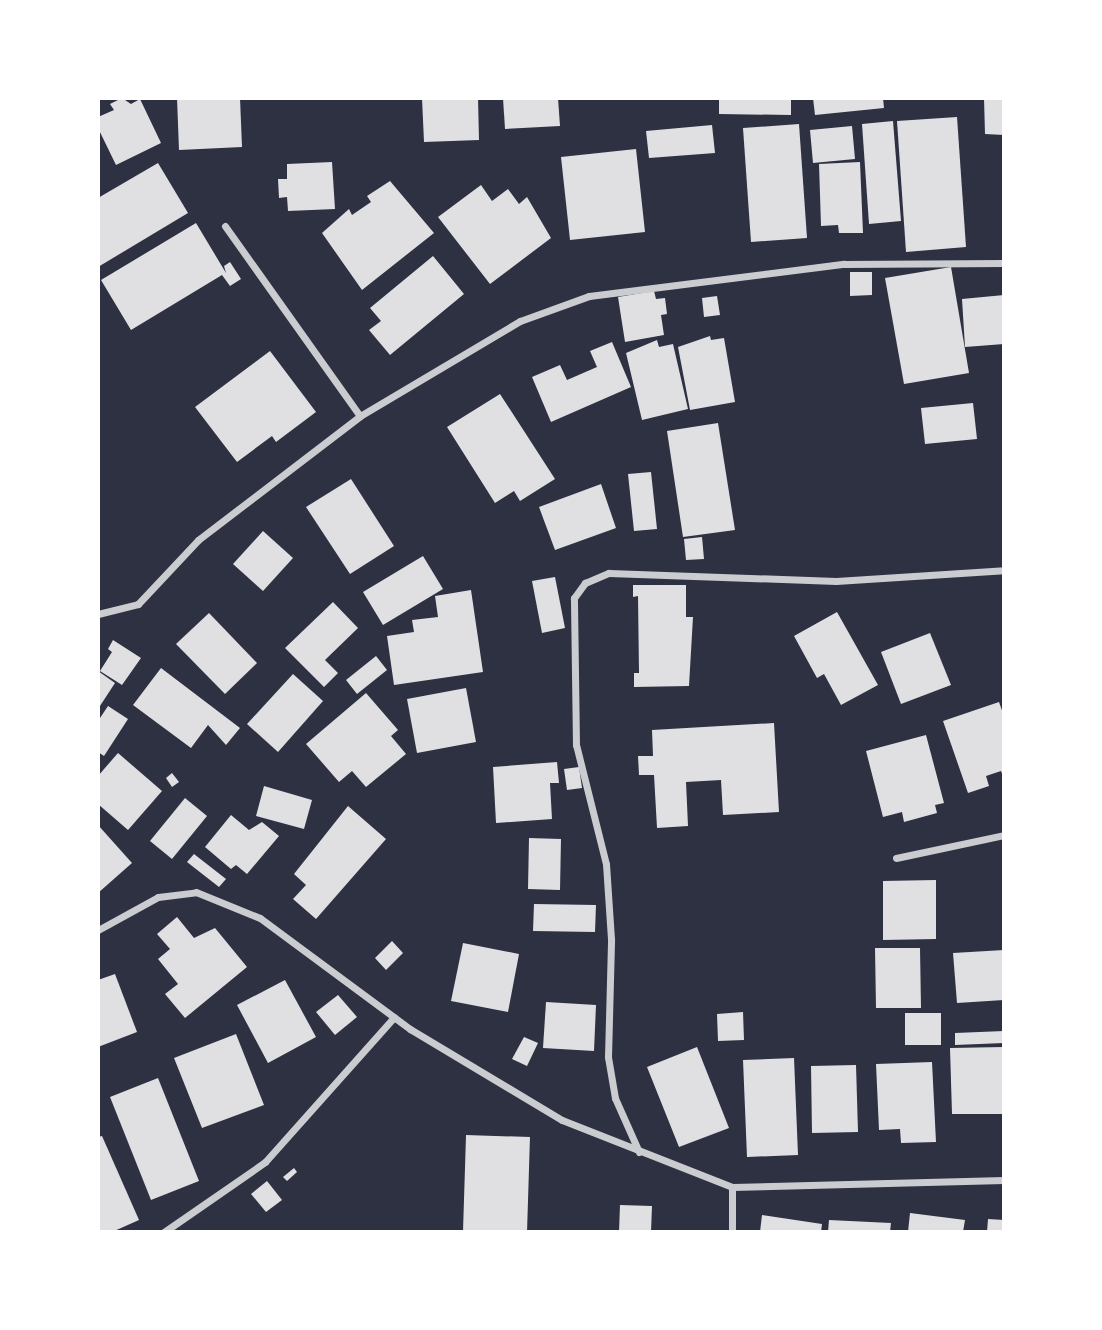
<!DOCTYPE html>
<html>
<head>
<meta charset="utf-8">
<style>
	body { margin:0 }
	#map { position:relative; width:1102px; height:1330px; overflow:hidden; background:#2d3142; font-family:"Sofia Sans Condensed",sans-serif }
	div>[style] { position:absolute }
	.building>* { inset:0; background:#e0e0e3 }
	.minor>* { height:7px; margin:-3.5px; padding:0 3.5px; transform-origin:3.5px; border-radius:3.5px; background:#caccd0 }
	span { translate:-50% -50%; white-space:nowrap; text-align:center; line-height:1.15; -webkit-text-stroke:7px #fff; paint-order:stroke }
	.frame { position:absolute; inset:0; border:100px solid #fff; pointer-events:none }
</style>
</head>
<body>
<div id="map">
	<div class="building">
		<div style="clip-path:polygon(122px 98px,131px 104px,140px 99px,161px 143px,116px 165px,98px 128px,98px 117px,114px 110px,110px 104px)"></div>
		<div style="clip-path:polygon(177px 98px,240px 98px,242px 147px,179px 150px)"></div>
		<div style="clip-path:polygon(422px 98px,478px 98px,479px 140px,424px 142px)"></div>
		<div style="clip-path:polygon(503px 98px,558px 98px,560px 126px,505px 129px)"></div>
		<div style="clip-path:polygon(719px 98px,791px 98px,791px 115px,719px 114px)"></div>
		<div style="clip-path:polygon(813px 98px,883px 98px,884px 108px,815px 115px)"></div>
		<div style="clip-path:polygon(984px 98px,1004px 98px,1004px 135px,985px 134px)"></div>
		<div style="clip-path:polygon(957px 117px,966px 247px,906px 252px,897px 121px)"></div>
		<div style="clip-path:polygon(893px 121px,901px 221px,869px 224px,862px 124px)"></div>
		<div style="clip-path:polygon(799px 124px,807px 238px,751px 242px,743px 128px)"></div>
		<div style="clip-path:polygon(712px 125px,715px 153px,649px 158px,646px 131px)"></div>
		<div style="clip-path:polygon(852px 126px,855px 159px,813px 163px,810px 130px)"></div>
		<div style="clip-path:polygon(636px 149px,645px 232px,570px 240px,561px 157px)"></div>
		<div style="clip-path:polygon(332px 162px,335px 209px,288px 211px,287px 197px,279px 198px,278px 179px,287px 179px,287px 164px)"></div>
		<div style="clip-path:polygon(860px 162px,863px 233px,839px 233px,838px 225px,821px 226px,819px 164px)"></div>
		<div style="clip-path:polygon(158px 163px,188px 213px,98px 267px,98px 198px)"></div>
		<div style="clip-path:polygon(390px 181px,434px 233px,362px 290px,322px 233px,349px 209px,352px 215px,371px 202px,367px 196px)"></div>
		<div style="clip-path:polygon(481px 185px,492px 201px,508px 189px,519px 204px,527px 197px,551px 238px,490px 284px,438px 217px)"></div>
		<div style="clip-path:polygon(196px 223px,226px 273px,224px 266px,230px 262px,241px 279px,230px 286px,222px 275px,131px 330px,101px 280px)"></div>
		<div style="clip-path:polygon(433px 256px,464px 294px,390px 355px,369px 330px,381px 321px,370px 308px)"></div>
		<div style="clip-path:polygon(951px 267px,969px 373px,904px 384px,885px 278px)"></div>
		<div style="clip-path:polygon(850px 272px,872px 272px,872px 295px,850px 296px)"></div>
		<div style="clip-path:polygon(654px 291px,656px 299px,665px 298px,667px 314px,661px 315px,664px 335px,625px 342px,618px 297px)"></div>
		<div style="clip-path:polygon(1004px 295px,1004px 344px,965px 347px,962px 299px)"></div>
		<div style="clip-path:polygon(717px 296px,720px 315px,704px 317px,702px 298px)"></div>
		<div style="clip-path:polygon(710px 336px,711px 340px,724px 338px,735px 402px,690px 410px,678px 347px)"></div>
		<div style="clip-path:polygon(657px 340px,659px 347px,673px 344px,688px 409px,642px 420px,626px 353px)"></div>
		<div style="clip-path:polygon(612px 342px,631px 387px,551px 422px,532px 377px,560px 365px,567px 380px,597px 367px,590px 351px)"></div>
		<div style="clip-path:polygon(270px 351px,316px 412px,276px 442px,272px 436px,237px 462px,195px 407px)"></div>
		<div style="clip-path:polygon(500px 394px,555px 479px,520px 501px,514px 491px,495px 503px,447px 427px)"></div>
		<div style="clip-path:polygon(973px 403px,977px 439px,925px 444px,921px 408px)"></div>
		<div style="clip-path:polygon(718px 423px,735px 530px,683px 537px,667px 431px)"></div>
		<div style="clip-path:polygon(651px 472px,657px 529px,634px 531px,628px 474px)"></div>
		<div style="clip-path:polygon(351px 479px,394px 546px,350px 574px,306px 507px)"></div>
		<div style="clip-path:polygon(601px 484px,616px 528px,555px 550px,539px 507px)"></div>
		<div style="clip-path:polygon(263px 531px,293px 558px,263px 591px,233px 564px)"></div>
		<div style="clip-path:polygon(702px 537px,704px 559px,686px 560px,684px 539px)"></div>
		<div style="clip-path:polygon(423px 556px,443px 589px,383px 625px,363px 592px)"></div>
		<div style="clip-path:polygon(555px 577px,565px 628px,542px 633px,532px 581px)"></div>
		<div style="clip-path:polygon(633px 585px,686px 585px,686px 617px,693px 617px,689px 686px,634px 687px,634px 673px,639px 673px,638px 596px,633px 597px)"></div>
		<div style="clip-path:polygon(471px 590px,483px 672px,394px 685px,387px 636px,414px 632px,412px 620px,438px 617px,435px 596px)"></div>
		<div style="clip-path:polygon(333px 602px,358px 628px,325px 660px,338px 673px,324px 687px,285px 648px)"></div>
		<div style="clip-path:polygon(837px 612px,878px 685px,841px 705px,824px 674px,817px 678px,794px 636px)"></div>
		<div style="clip-path:polygon(209px 613px,257px 663px,225px 694px,176px 644px)"></div>
		<div style="clip-path:polygon(930px 633px,951px 685px,901px 704px,881px 652px)"></div>
		<div style="clip-path:polygon(113px 640px,141px 658px,122px 685px,100px 671px,112px 652px,108px 649px)"></div>
		<div style="clip-path:polygon(376px 656px,387px 670px,357px 694px,346px 680px)"></div>
		<div style="clip-path:polygon(161px 668px,240px 728px,226px 745px,208px 725px,191px 748px,133px 705px)"></div>
		<div style="clip-path:polygon(98px 671px,115px 683px,98px 709px)"></div>
		<div style="clip-path:polygon(293px 674px,323px 701px,278px 752px,247px 724px)"></div>
		<div style="clip-path:polygon(466px 688px,476px 742px,417px 753px,407px 699px)"></div>
		<div style="clip-path:polygon(366px 693px,398px 730px,391px 736px,406px 754px,366px 787px,352px 771px,339px 782px,306px 744px)"></div>
		<div style="clip-path:polygon(999px 702px,1004px 716px,1004px 779px,1001px 771px,986px 776px,989px 786px,968px 793px,943px 721px)"></div>
		<div style="clip-path:polygon(108px 706px,128px 719px,104px 756px,98px 752px,98px 721px)"></div>
		<div style="clip-path:polygon(774px 723px,779px 812px,723px 815px,721px 780px,686px 782px,688px 826px,657px 828px,654px 775px,639px 775px,638px 756px,653px 756px,652px 730px)"></div>
		<div style="clip-path:polygon(926px 735px,944px 803px,935px 805px,937px 813px,904px 822px,902px 812px,883px 817px,866px 751px)"></div>
		<div style="clip-path:polygon(118px 753px,162px 791px,128px 830px,98px 804px,98px 776px)"></div>
		<div style="clip-path:polygon(557px 762px,559px 783px,550px 783px,552px 819px,496px 823px,493px 767px)"></div>
		<div style="clip-path:polygon(579px 767px,582px 788px,567px 790px,564px 769px)"></div>
		<div style="clip-path:polygon(172px 773px,179px 782px,172px 787px,166px 778px)"></div>
		<div style="clip-path:polygon(264px 786px,312px 800px,304px 829px,256px 816px)"></div>
		<div style="clip-path:polygon(185px 798px,207px 816px,172px 859px,150px 841px)"></div>
		<div style="clip-path:polygon(348px 806px,386px 839px,316px 919px,293px 899px,306px 885px,294px 874px)"></div>
		<div style="clip-path:polygon(231px 815px,249px 830px,262px 822px,279px 836px,247px 874px,236px 865px,231px 869px,205px 847px)"></div>
		<div style="clip-path:polygon(98px 825px,132px 863px,98px 893px)"></div>
		<div style="clip-path:polygon(529px 838px,561px 839px,560px 890px,528px 889px)"></div>
		<div style="clip-path:polygon(194px 854px,226px 879px,219px 887px,187px 862px)"></div>
		<div style="clip-path:polygon(936px 880px,936px 939px,883px 940px,883px 881px)"></div>
		<div style="clip-path:polygon(534px 904px,596px 905px,595px 932px,533px 931px)"></div>
		<div style="clip-path:polygon(177px 917px,194px 938px,215px 928px,247px 967px,185px 1018px,165px 994px,178px 984px,158px 959px,170px 949px,157px 934px)"></div>
		<div style="clip-path:polygon(392px 941px,403px 953px,386px 970px,375px 958px)"></div>
		<div style="clip-path:polygon(463px 943px,519px 954px,508px 1012px,451px 1001px)"></div>
		<div style="clip-path:polygon(875px 948px,920px 948px,921px 1008px,876px 1008px)"></div>
		<div style="clip-path:polygon(1004px 950px,1004px 1000px,957px 1003px,953px 953px)"></div>
		<div style="clip-path:polygon(115px 974px,137px 1032px,98px 1047px,98px 980px)"></div>
		<div style="clip-path:polygon(285px 980px,316px 1037px,268px 1063px,237px 1005px)"></div>
		<div style="clip-path:polygon(338px 995px,357px 1017px,335px 1035px,316px 1012px)"></div>
		<div style="clip-path:polygon(546px 1002px,596px 1005px,594px 1051px,543px 1048px)"></div>
		<div style="clip-path:polygon(743px 1012px,744px 1040px,718px 1041px,717px 1014px)"></div>
		<div style="clip-path:polygon(905px 1013px,941px 1013px,941px 1045px,905px 1045px)"></div>
		<div style="clip-path:polygon(1004px 1031px,1004px 1043px,955px 1045px,955px 1033px)"></div>
		<div style="clip-path:polygon(236px 1034px,264px 1105px,202px 1128px,174px 1058px)"></div>
		<div style="clip-path:polygon(524px 1037px,538px 1043px,527px 1066px,512px 1059px)"></div>
		<div style="clip-path:polygon(697px 1047px,729px 1128px,679px 1147px,647px 1067px)"></div>
		<div style="clip-path:polygon(1004px 1047px,1004px 1114px,952px 1114px,950px 1048px)"></div>
		<div style="clip-path:polygon(794px 1058px,798px 1155px,747px 1157px,743px 1060px)"></div>
		<div style="clip-path:polygon(932px 1062px,936px 1142px,901px 1143px,900px 1129px,879px 1130px,876px 1064px)"></div>
		<div style="clip-path:polygon(856px 1065px,858px 1132px,812px 1133px,811px 1066px)"></div>
		<div style="clip-path:polygon(158px 1078px,199px 1181px,151px 1200px,110px 1097px)"></div>
		<div style="clip-path:polygon(466px 1135px,530px 1137px,527px 1232px,463px 1232px)"></div>
		<div style="clip-path:polygon(102px 1136px,139px 1220px,112px 1232px,98px 1232px,98px 1137px)"></div>
		<div style="clip-path:polygon(294px 1168px,297px 1172px,287px 1181px,283px 1177px)"></div>
		<div style="clip-path:polygon(267px 1181px,282px 1200px,266px 1212px,251px 1194px)"></div>
		<div style="clip-path:polygon(620px 1205px,652px 1206px,651px 1232px,619px 1232px)"></div>
		<div style="clip-path:polygon(910px 1213px,965px 1220px,963px 1232px,908px 1232px)"></div>
		<div style="clip-path:polygon(762px 1215px,822px 1224px,821px 1232px,760px 1232px)"></div>
		<div style="clip-path:polygon(988px 1219px,1004px 1220px,1004px 1232px,987px 1232px)"></div>
		<div style="clip-path:polygon(829px 1220px,891px 1223px,890px 1232px,828px 1232px)"></div>
	</div>
	<div class="minor">
		<div style="left:225px;top:226px;width:233px;rotate:54.6deg"></div>
		<div style="left:98px;top:614px;width:41px;rotate:-14deg"></div>
		<div style="left:138px;top:604px;width:88px;rotate:-46.8deg"></div>
		<div style="left:198px;top:540px;width:204px;rotate:-37.4deg"></div>
		<div style="left:360px;top:416px;width:186px;rotate:-30.7deg"></div>
		<div style="left:520px;top:321px;width:73px;rotate:-19.9deg"></div>
		<div style="left:589px;top:296px;width:257px;rotate:-7.2deg"></div>
		<div style="left:844px;top:264px;width:160px;rotate:-0.4deg"></div>
		<div style="left:896px;top:858px;width:110px;rotate:-12deg"></div>
		<div style="left:98px;top:930px;width:68px;rotate:-28.8deg"></div>
		<div style="left:158px;top:897px;width:38px;rotate:-7deg"></div>
		<div style="left:196px;top:892px;width:69px;rotate:22.1deg"></div>
		<div style="left:260px;top:918px;width:187px;rotate:36.5deg"></div>
		<div style="left:410px;top:1029px;width:177px;rotate:30.9deg"></div>
		<div style="left:562px;top:1120px;width:183px;rotate:21.5deg"></div>
		<div style="left:732px;top:1187px;width:272px;rotate:-1.5deg"></div>
		<div style="left:639px;top:1152px;width:59px;rotate:-114deg"></div>
		<div style="left:615px;top:1098px;width:42px;rotate:-99.7deg"></div>
		<div style="left:608px;top:1057px;width:118px;rotate:-88.5deg"></div>
		<div style="left:611px;top:939px;width:75px;rotate:-93.8deg"></div>
		<div style="left:606px;top:864px;width:123px;rotate:-104.1deg"></div>
		<div style="left:576px;top:745px;width:147px;rotate:-90.8deg"></div>
		<div style="left:574px;top:598px;width:19px;rotate:-54deg"></div>
		<div style="left:585px;top:583px;width:26px;rotate:-23deg"></div>
		<div style="left:609px;top:573px;width:227px;rotate:2deg"></div>
		<div style="left:836px;top:581px;width:168px;rotate:-3.7deg"></div>
		<div style="left:732px;top:1187px;width:45px;rotate:90deg"></div>
		<div style="left:164px;top:1232px;width:123px;rotate:-34.7deg"></div>
		<div style="left:265px;top:1162px;width:194px;rotate:-48.3deg"></div>
	</div>
	<div class="frame"></div>
</div>
</body>
</html>
